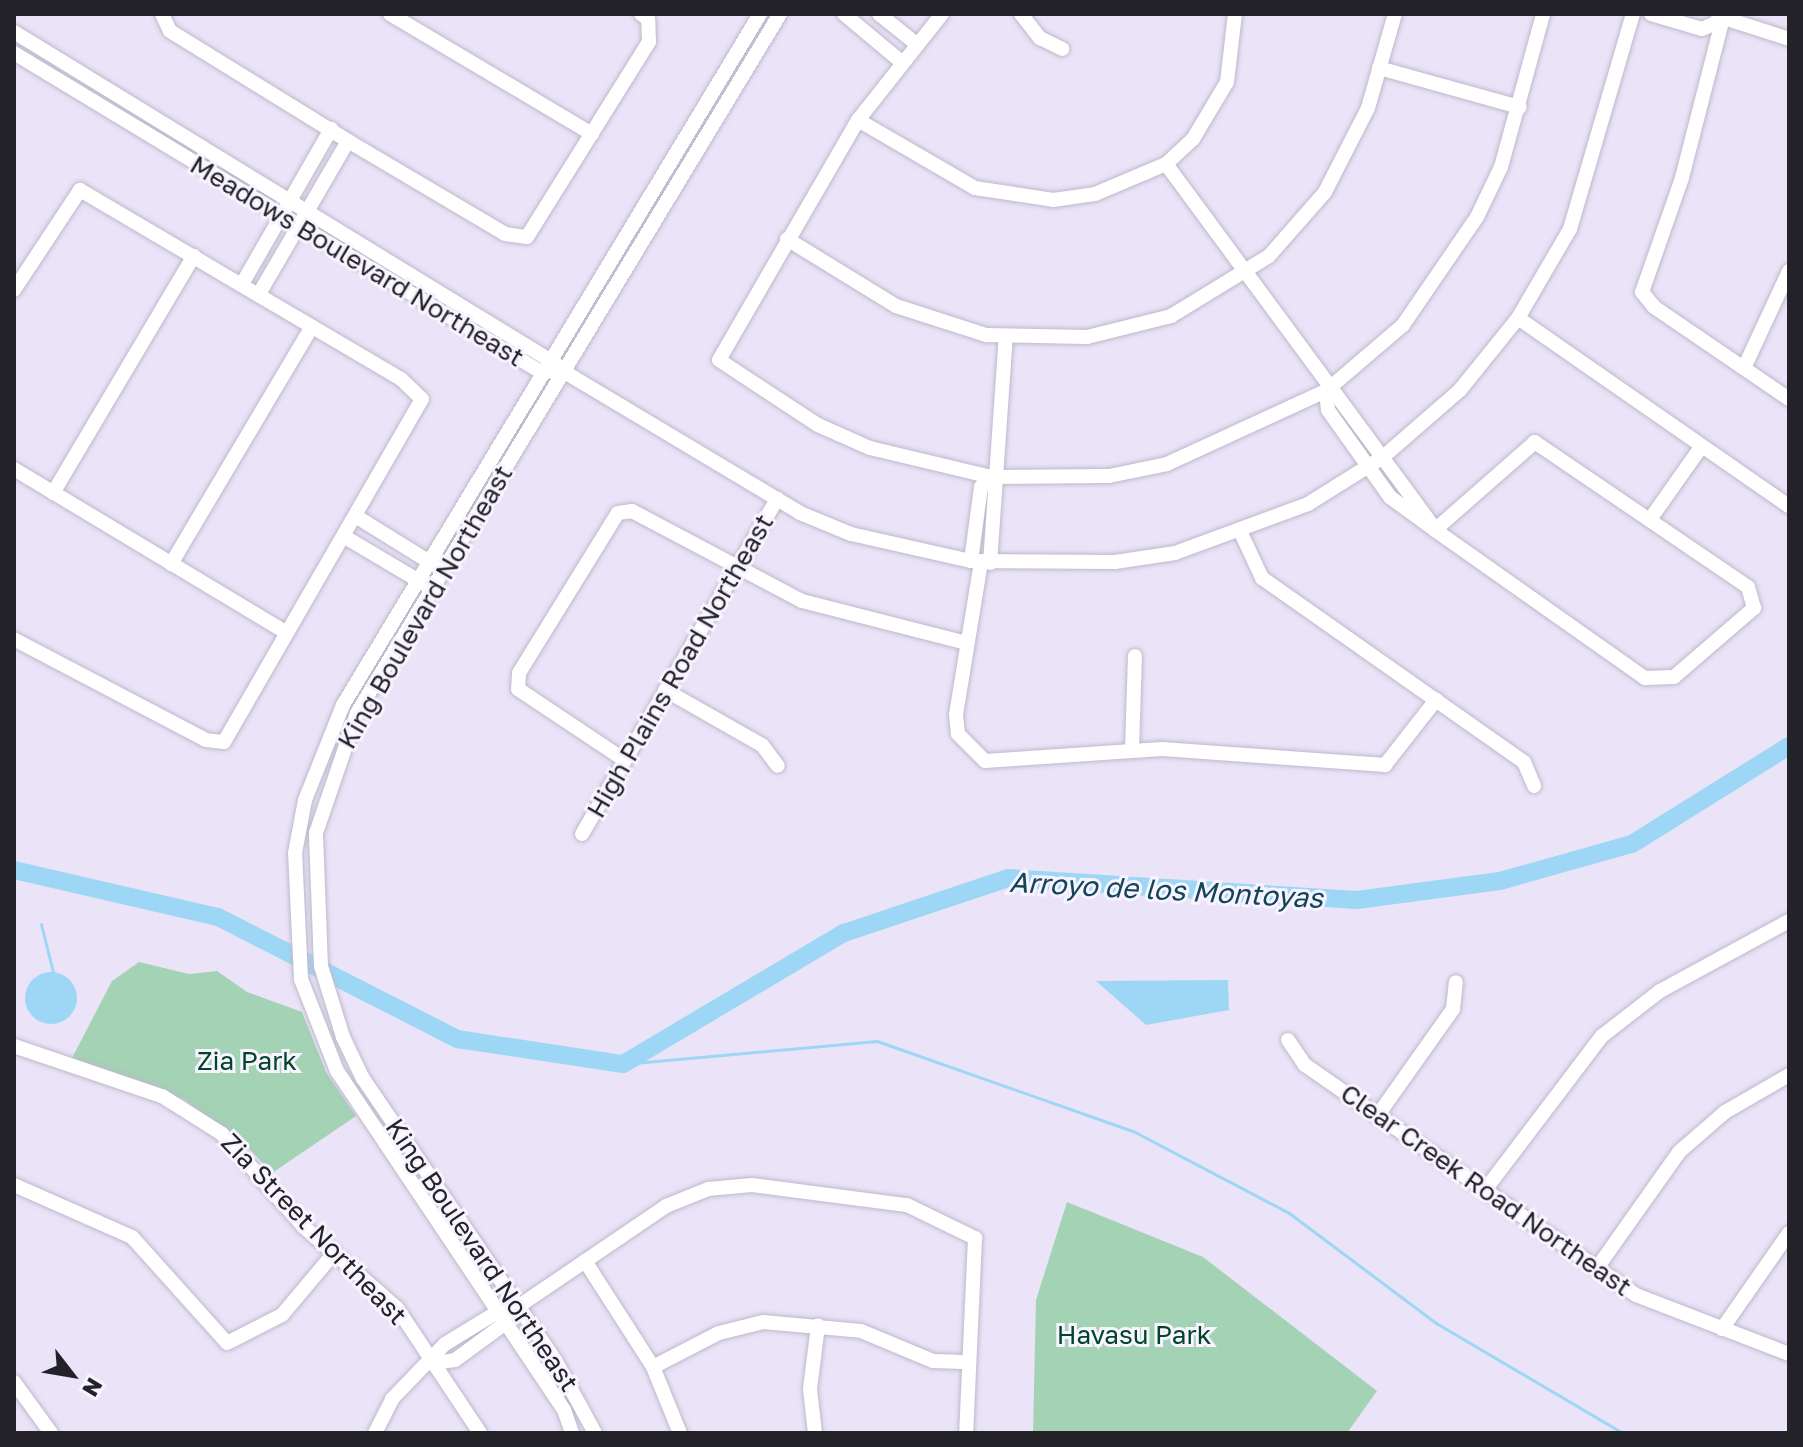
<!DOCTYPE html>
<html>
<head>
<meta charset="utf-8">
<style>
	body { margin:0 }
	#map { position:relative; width:1803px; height:1447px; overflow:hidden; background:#ebe4f8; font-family:"Golos Text",sans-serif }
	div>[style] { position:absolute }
	.green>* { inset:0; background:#a3d2b5 }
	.water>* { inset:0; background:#9dd7f5 }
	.round { border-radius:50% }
	.stream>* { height:3px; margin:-1.5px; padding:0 1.5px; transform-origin:1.5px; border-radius:1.5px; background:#9dd7f5 }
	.river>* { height:18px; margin:-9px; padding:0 9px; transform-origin:9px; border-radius:9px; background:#9dd7f5 }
	.roads { filter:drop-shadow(0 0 2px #bfb8cb) drop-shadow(0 0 2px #bfb8cb) }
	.minor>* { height:14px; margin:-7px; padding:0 7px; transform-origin:7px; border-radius:7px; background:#fff }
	span { translate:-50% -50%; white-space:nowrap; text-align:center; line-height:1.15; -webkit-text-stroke:6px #f7f3ff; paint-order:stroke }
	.street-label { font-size:26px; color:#242229 }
	.park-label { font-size:26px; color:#004527 }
	.water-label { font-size:28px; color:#144458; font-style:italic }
	.frame { position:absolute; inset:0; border:16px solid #242229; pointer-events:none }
	.north { position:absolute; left:32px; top:1335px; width:80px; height:80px; -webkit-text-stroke:6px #f7f3ff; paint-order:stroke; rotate:121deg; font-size:22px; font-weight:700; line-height:32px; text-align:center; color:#242229 }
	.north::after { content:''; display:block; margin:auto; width:28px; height:36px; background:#242229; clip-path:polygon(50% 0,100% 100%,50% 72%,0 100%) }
</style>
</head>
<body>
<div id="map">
	<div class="green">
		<div style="clip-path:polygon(139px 962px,189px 974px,217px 971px,247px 992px,302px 1012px,326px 1072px,356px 1116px,272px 1173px,242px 1141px,183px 1099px,72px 1058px,112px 981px)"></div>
		<div style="clip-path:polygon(1067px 1202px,1203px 1257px,1377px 1391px,1347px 1433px,1033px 1433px,1036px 1300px)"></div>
	</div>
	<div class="water">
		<div class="round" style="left:25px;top:972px;width:52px;height:52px"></div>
		<div style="clip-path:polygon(1228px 980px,1229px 1010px,1146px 1025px,1096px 981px)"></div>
	</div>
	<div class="stream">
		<div style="left:41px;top:924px;width:54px;rotate:76deg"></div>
		<div style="left:623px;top:1064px;width:255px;rotate:-5.2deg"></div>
		<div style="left:877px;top:1041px;width:271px;rotate:19.4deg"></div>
		<div style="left:1133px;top:1131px;width:176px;rotate:27.7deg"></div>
		<div style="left:1289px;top:1213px;width:184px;rotate:36.8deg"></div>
		<div style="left:1436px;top:1323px;width:217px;rotate:30.5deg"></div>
	</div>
	<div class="river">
		<div style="left:14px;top:870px;width:209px;rotate:13deg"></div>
		<div style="left:218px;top:917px;width:268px;rotate:27deg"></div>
		<div style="left:457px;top:1039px;width:168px;rotate:8.6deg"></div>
		<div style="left:623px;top:1064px;width:257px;rotate:-30.7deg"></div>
		<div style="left:844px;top:933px;width:173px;rotate:-18.5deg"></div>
		<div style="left:1008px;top:878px;width:350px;rotate:3.6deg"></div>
		<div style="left:1357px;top:900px;width:144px;rotate:-7.6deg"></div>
		<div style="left:1500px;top:881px;width:137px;rotate:-15.7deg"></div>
		<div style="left:1632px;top:844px;width:185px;rotate:-32deg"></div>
	</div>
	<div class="roads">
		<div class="minor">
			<div style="left:162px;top:14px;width:19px;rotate:65deg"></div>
			<div style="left:170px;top:31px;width:209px;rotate:31.7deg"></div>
			<div style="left:348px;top:141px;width:182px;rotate:30.6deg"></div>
			<div style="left:505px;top:234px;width:22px;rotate:8deg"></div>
			<div style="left:527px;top:237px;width:230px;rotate:-58deg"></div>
			<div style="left:649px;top:42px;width:23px;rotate:-92deg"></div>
			<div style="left:648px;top:19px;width:9px;rotate:-144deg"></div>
			<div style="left:390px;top:14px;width:235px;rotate:30.7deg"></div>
			<div style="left:844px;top:14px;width:72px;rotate:39.9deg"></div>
			<div style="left:879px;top:14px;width:45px;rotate:38.7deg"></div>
			<div style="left:942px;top:14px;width:135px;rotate:128.4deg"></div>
			<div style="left:858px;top:120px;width:277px;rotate:120.1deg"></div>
			<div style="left:719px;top:360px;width:118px;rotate:33.3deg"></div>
			<div style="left:818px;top:425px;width:57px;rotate:23.9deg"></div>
			<div style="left:870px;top:448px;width:125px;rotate:13.4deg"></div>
			<div style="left:992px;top:477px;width:117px;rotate:-0.5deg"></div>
			<div style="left:1109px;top:476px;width:59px;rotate:-11.7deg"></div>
			<div style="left:1167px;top:464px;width:175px;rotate:-24.7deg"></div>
			<div style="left:1326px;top:391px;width:101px;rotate:-40.6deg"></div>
			<div style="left:1403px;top:325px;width:131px;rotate:-55.6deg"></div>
			<div style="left:1477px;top:217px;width:55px;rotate:-64.4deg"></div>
			<div style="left:1501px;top:167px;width:159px;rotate:-74.6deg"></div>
			<div style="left:1021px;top:14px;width:31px;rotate:52deg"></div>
			<div style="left:1040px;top:38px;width:25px;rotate:26deg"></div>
			<div style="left:1651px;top:14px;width:53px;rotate:16.4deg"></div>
			<div style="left:1702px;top:29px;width:22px;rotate:-24deg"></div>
			<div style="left:1724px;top:14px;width:169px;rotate:104.4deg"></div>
			<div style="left:1682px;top:178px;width:121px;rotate:109.3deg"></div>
			<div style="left:1642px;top:292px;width:19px;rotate:51deg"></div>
			<div style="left:1654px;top:307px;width:163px;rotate:34.3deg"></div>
			<div style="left:1718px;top:16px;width:75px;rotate:17.9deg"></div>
			<div style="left:14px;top:32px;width:636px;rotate:31.49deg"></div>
			<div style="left:14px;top:53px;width:616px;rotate:31.19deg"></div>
			<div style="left:541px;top:372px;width:22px;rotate:-3deg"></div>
			<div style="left:563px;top:371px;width:276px;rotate:30.9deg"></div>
			<div style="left:800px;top:513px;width:55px;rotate:22.4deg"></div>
			<div style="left:851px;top:534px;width:123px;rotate:12.7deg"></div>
			<div style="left:971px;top:561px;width:144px;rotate:0.4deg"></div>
			<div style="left:1115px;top:562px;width:61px;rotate:-8.5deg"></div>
			<div style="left:1175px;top:553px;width:142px;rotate:-20.2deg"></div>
			<div style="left:1308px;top:504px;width:89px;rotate:-32.1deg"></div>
			<div style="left:1383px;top:457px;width:102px;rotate:-41deg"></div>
			<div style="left:1460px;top:390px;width:92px;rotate:-51.1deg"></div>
			<div style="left:1518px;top:318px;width:103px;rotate:-59.7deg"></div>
			<div style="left:1570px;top:229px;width:224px;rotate:-73.7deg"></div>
			<div style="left:1379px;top:68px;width:146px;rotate:15.5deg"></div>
			<div style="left:858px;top:120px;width:135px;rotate:30.2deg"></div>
			<div style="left:975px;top:188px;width:79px;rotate:8.7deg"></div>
			<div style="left:1053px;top:200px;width:42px;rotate:-8.1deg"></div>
			<div style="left:1095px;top:194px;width:77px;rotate:-22.9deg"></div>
			<div style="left:1166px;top:164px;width:37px;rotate:-43deg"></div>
			<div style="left:1193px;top:139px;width:66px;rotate:-59.2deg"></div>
			<div style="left:1227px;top:82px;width:68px;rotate:-83.3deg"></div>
			<div style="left:1166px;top:164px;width:453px;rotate:53.6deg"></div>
			<div style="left:787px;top:239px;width:128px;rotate:31.6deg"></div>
			<div style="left:896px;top:306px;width:95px;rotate:17.9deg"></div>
			<div style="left:986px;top:335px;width:101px;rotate:1.1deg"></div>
			<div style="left:1087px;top:337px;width:87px;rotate:-14deg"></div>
			<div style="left:1171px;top:316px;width:115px;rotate:-31.5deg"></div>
			<div style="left:1269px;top:256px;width:85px;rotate:-48.8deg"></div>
			<div style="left:1325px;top:192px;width:94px;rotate:-62.9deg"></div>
			<div style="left:1368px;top:108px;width:98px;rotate:-74deg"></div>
			<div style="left:242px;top:284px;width:179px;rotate:-60.1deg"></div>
			<div style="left:14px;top:290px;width:120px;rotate:-56.6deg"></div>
			<div style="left:80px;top:190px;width:373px;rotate:30.5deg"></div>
			<div style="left:401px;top:379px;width:29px;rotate:44deg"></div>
			<div style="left:422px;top:399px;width:396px;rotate:120deg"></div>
			<div style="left:224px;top:742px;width:18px;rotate:-174deg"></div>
			<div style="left:206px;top:740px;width:217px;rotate:-152.3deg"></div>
			<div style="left:259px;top:294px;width:177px;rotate:-59.8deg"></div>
			<div style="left:1518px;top:318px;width:330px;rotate:34.8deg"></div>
			<div style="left:1744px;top:368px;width:107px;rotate:-65.1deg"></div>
			<div style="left:1326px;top:391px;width:19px;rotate:84deg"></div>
			<div style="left:1328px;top:410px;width:107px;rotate:54.5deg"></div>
			<div style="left:1390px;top:497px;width:56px;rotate:36.3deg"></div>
			<div style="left:1435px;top:530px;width:257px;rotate:35.2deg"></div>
			<div style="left:1645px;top:678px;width:29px;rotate:-2deg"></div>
			<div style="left:1674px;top:677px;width:106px;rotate:-40.8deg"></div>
			<div style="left:1754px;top:608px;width:22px;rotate:-106deg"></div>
			<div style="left:1748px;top:587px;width:258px;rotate:-145.8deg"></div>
			<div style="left:1535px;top:442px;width:133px;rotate:138.7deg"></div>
			<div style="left:14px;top:469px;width:318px;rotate:31deg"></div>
			<div style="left:53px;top:493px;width:276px;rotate:-59.3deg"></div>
			<div style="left:357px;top:517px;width:93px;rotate:31.8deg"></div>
			<div style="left:1651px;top:518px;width:87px;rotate:-54.8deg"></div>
			<div style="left:1241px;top:533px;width:50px;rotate:65deg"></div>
			<div style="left:1262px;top:578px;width:320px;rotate:35.1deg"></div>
			<div style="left:1524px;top:762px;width:26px;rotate:67deg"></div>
			<div style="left:345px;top:537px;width:92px;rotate:30.7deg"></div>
			<div style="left:971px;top:561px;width:75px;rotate:-82.3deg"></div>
			<div style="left:981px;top:487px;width:15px;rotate:-42deg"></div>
			<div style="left:981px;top:562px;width:155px;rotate:99.3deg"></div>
			<div style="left:956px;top:715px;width:19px;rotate:84deg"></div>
			<div style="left:958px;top:734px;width:38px;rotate:45deg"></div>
			<div style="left:985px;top:761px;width:177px;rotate:-3.9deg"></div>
			<div style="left:1162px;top:749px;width:224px;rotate:4.1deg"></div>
			<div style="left:1385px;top:765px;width:83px;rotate:-51.9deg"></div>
			<div style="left:990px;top:563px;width:227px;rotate:-86deg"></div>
			<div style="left:171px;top:564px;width:276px;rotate:-59.3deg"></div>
			<div style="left:665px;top:690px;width:112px;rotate:29.6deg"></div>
			<div style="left:762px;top:745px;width:26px;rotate:53deg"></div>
			<div style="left:1132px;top:750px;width:94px;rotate:-88.2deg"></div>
			<div style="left:623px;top:759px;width:126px;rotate:-146.3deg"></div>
			<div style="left:518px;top:689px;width:16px;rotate:-86deg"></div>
			<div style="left:519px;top:673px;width:188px;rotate:-58.3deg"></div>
			<div style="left:618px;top:513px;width:14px;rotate:-8deg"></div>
			<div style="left:632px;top:511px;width:192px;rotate:27.9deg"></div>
			<div style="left:802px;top:601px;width:170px;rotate:14.3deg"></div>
			<div style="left:582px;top:834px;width:388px;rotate:-59.8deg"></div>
			<div style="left:1288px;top:1040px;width:30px;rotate:56deg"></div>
			<div style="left:1305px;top:1065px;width:403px;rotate:34.8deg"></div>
			<div style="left:1636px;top:1295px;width:164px;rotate:21.1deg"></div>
			<div style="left:14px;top:1046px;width:156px;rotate:18.7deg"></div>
			<div style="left:162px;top:1096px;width:71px;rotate:32.3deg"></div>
			<div style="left:222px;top:1134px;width:124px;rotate:48.6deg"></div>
			<div style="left:304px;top:1227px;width:123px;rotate:41.1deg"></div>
			<div style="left:397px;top:1308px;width:150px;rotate:56.4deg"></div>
			<div style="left:1378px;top:1115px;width:130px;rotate:-54.7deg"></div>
			<div style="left:1453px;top:1009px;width:27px;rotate:-84deg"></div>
			<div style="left:14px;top:1185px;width:129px;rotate:23.8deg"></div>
			<div style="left:132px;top:1237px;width:142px;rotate:48.1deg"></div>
			<div style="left:227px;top:1343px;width:62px;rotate:-27deg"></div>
			<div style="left:282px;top:1315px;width:81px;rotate:-50deg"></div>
			<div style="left:1485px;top:1190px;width:193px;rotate:-52.8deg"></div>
			<div style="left:1602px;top:1036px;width:73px;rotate:-37.8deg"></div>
			<div style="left:1660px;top:991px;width:147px;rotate:-28.5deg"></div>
			<div style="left:585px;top:1261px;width:126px;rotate:57.3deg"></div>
			<div style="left:653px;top:1367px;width:71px;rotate:67.8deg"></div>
			<div style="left:1597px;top:1268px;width:142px;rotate:-54.7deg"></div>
			<div style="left:1679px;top:1152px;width:61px;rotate:-41deg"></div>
			<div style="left:1725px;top:1112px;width:74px;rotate:-30deg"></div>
			<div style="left:519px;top:1306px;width:178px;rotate:-34.2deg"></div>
			<div style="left:666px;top:1206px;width:45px;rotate:-22deg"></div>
			<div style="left:708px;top:1189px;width:44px;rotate:-5.2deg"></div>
			<div style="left:752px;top:1185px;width:156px;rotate:7.4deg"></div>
			<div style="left:907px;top:1205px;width:76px;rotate:25.9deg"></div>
			<div style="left:975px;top:1238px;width:195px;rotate:92.6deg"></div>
			<div style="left:1722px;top:1329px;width:117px;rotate:-55.1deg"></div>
			<div style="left:434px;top:1363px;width:21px;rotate:-8deg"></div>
			<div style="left:455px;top:1360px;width:69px;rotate:-36.2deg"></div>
			<div style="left:653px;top:1367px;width:74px;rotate:-27.3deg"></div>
			<div style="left:719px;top:1333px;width:45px;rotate:-14deg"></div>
			<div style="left:763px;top:1322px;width:98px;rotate:5.2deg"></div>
			<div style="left:861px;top:1331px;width:78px;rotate:22.6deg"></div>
			<div style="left:933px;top:1361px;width:34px;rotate:2deg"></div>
			<div style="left:14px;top:1382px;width:63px;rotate:54deg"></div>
			<div style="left:375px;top:1433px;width:38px;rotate:-63deg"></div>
			<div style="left:392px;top:1399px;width:76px;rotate:-46.1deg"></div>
			<div style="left:445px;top:1344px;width:69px;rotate:-31.4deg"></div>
			<div style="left:572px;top:1433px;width:24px;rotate:-109deg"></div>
			<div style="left:564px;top:1410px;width:408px;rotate:-123.8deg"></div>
			<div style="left:337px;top:1071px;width:99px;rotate:-111.4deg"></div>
			<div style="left:301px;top:979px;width:126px;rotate:-92.7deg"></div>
			<div style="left:295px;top:853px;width:54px;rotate:-79.3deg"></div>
			<div style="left:305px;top:800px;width:102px;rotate:-68.2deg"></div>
			<div style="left:343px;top:705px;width:807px;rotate:-58.89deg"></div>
			<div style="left:595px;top:1433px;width:83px;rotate:-118.7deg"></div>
			<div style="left:555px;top:1360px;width:340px;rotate:-124.3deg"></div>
			<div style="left:363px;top:1079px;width:47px;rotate:-115.5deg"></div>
			<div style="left:343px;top:1037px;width:74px;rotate:-107.2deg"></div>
			<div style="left:321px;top:966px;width:133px;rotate:-92.2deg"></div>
			<div style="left:316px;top:833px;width:127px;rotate:-71.1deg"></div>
			<div style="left:357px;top:713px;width:817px;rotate:-58.82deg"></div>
			<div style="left:815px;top:1433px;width:44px;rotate:-96.5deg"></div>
			<div style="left:810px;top:1389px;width:64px;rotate:-82.8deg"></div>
		</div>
	</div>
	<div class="street-label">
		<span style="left:357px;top:261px;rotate:31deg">Meadows Boulevard Northeast</span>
		<span style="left:425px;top:607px;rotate:-60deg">King Boulevard Northeast</span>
		<span style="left:680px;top:666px;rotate:-60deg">High Plains Road Northeast</span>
		<span style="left:1486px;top:1190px;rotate:35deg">Clear Creek Road Northeast</span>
		<span style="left:314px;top:1229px;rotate:46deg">Zia Street Northeast</span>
		<span style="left:482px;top:1255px;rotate:56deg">King Boulevard Northeast</span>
	</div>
	<div class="park-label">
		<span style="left:247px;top:1061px">Zia Park</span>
		<span style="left:1134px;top:1335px">Havasu Park</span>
	</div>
	<div class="water-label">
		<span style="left:1166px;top:890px;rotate:3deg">Arroyo de los Montoyas</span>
	</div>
	<div class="frame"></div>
	<div class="north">N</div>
</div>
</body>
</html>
